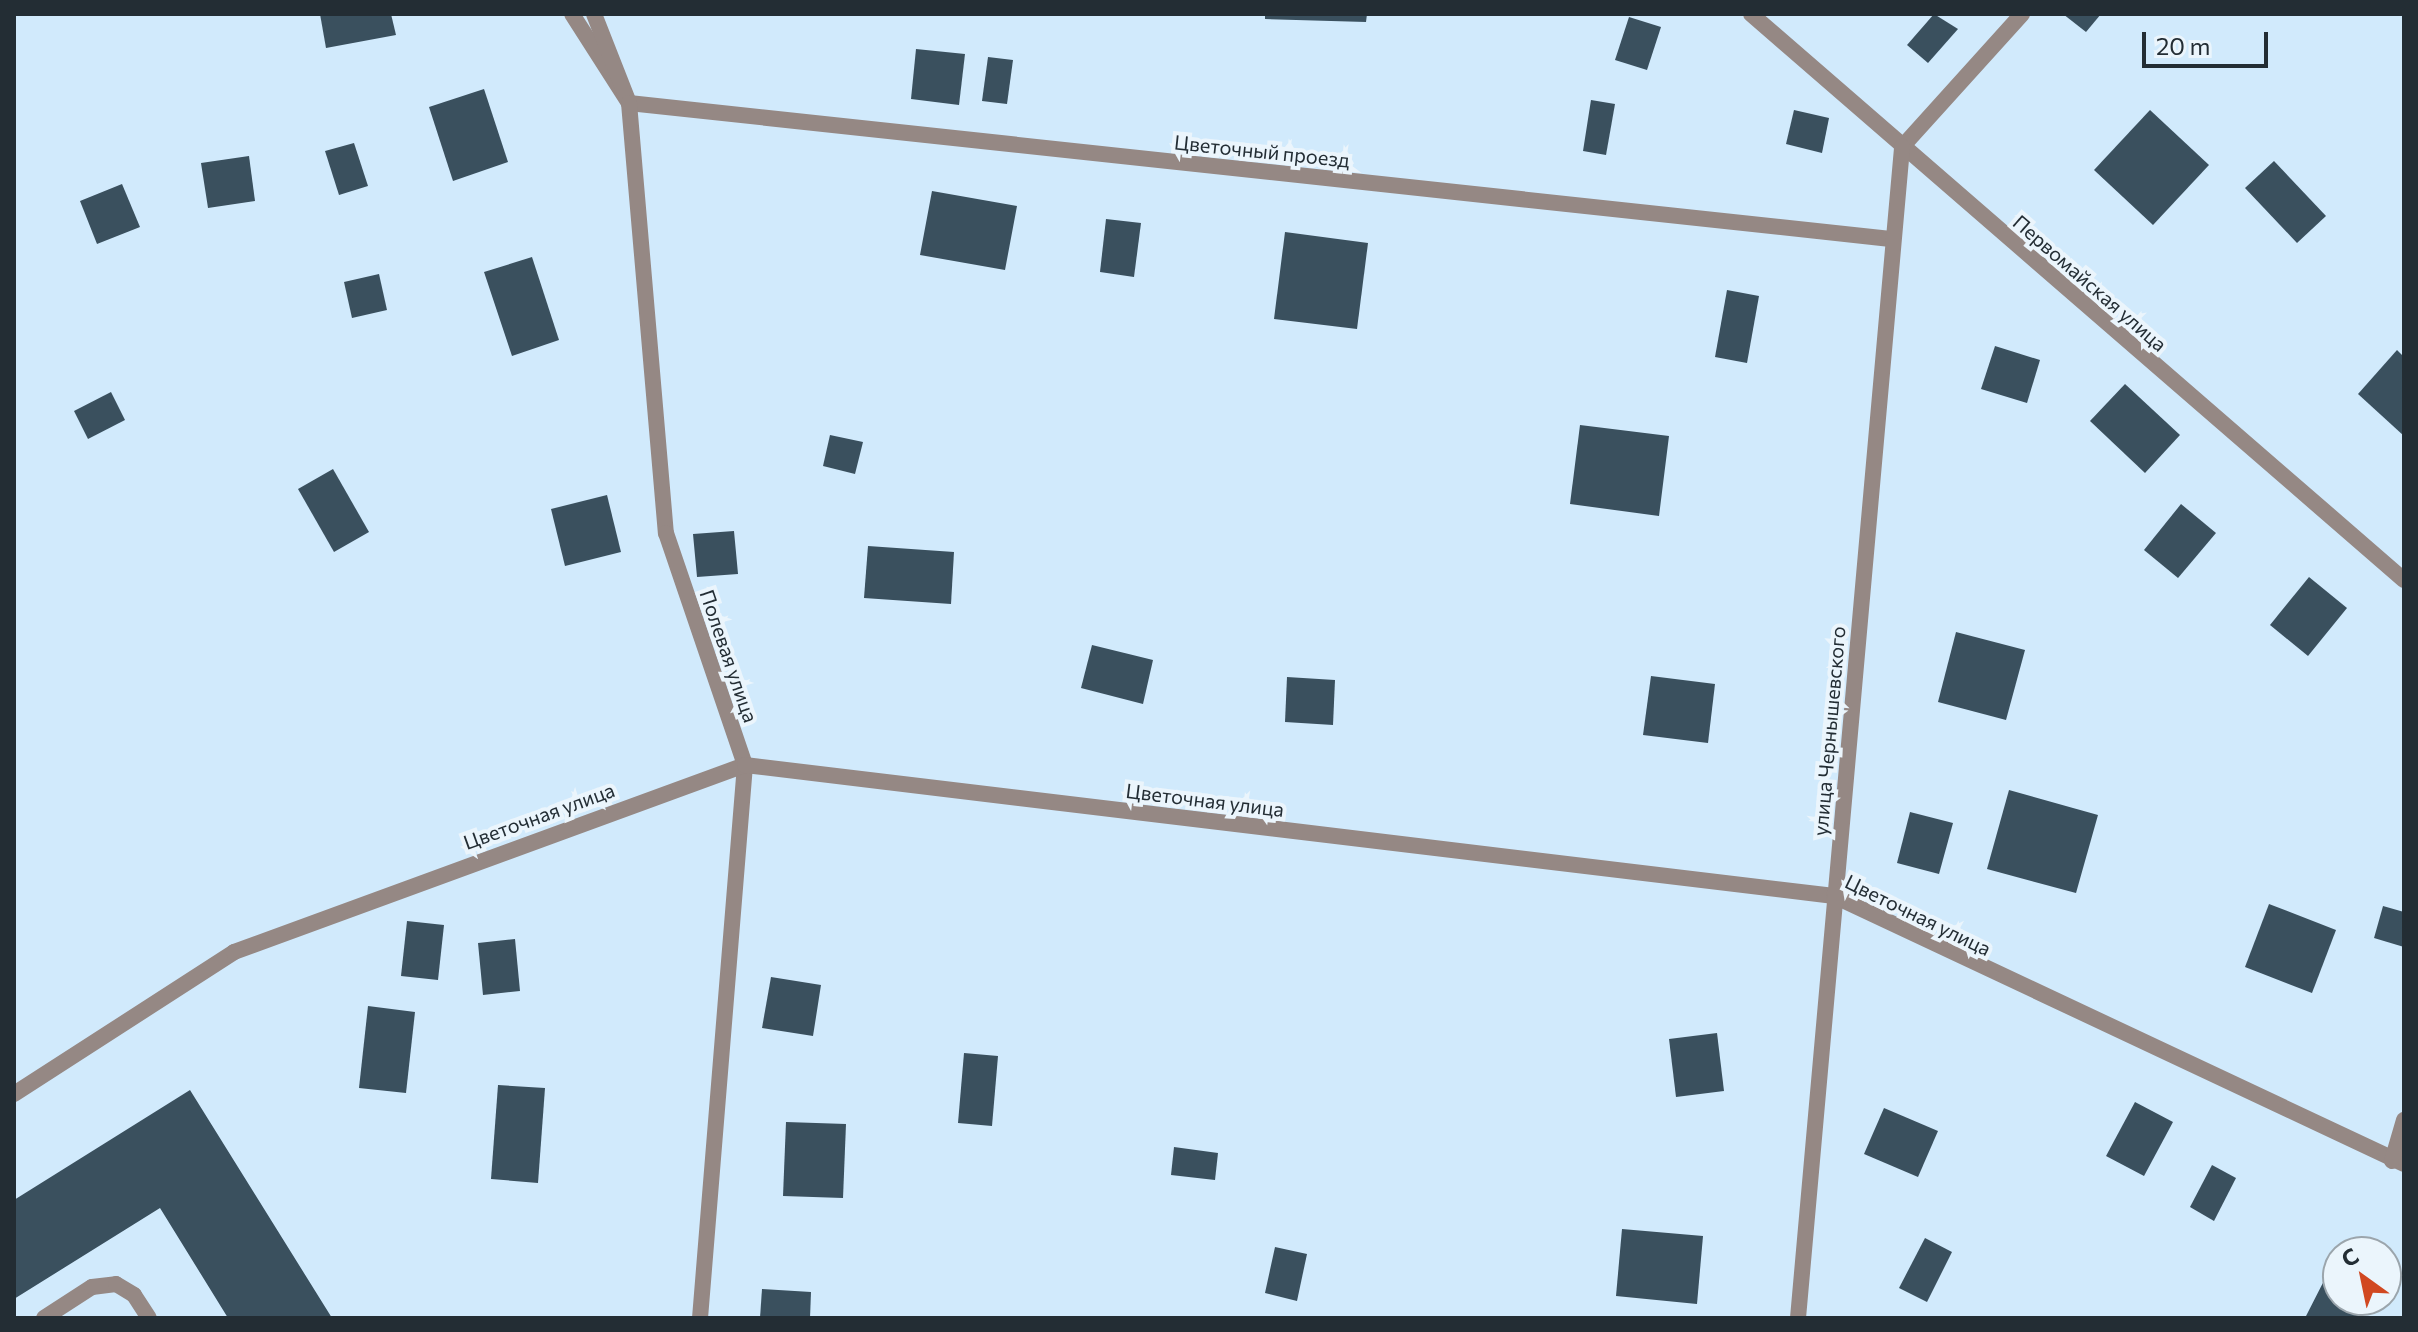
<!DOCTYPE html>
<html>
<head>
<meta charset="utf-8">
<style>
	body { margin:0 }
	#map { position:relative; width:2418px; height:1332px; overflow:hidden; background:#d1eafc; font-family:Commissioner,sans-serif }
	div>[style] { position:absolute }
	.building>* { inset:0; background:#3a505e }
	.service>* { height:16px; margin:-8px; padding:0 8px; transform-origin:8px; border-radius:8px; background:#958884 }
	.minor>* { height:16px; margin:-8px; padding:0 8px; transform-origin:8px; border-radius:8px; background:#958884 }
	span { translate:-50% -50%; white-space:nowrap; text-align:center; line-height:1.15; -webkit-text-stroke:8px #ebf5fc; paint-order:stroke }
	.street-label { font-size:20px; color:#232d34 }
	.frame { position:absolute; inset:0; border:16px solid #232d34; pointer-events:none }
	.north { position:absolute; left:2322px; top:1236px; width:80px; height:80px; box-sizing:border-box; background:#ebf5fc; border:2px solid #9ba5ac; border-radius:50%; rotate:327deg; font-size:22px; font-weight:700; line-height:32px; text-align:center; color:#232d34 }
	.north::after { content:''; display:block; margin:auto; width:28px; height:36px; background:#d14821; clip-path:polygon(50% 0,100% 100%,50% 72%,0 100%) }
	.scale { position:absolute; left:2142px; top:32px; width:126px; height:36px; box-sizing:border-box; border:4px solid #232d34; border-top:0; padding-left:10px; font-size:24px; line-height:28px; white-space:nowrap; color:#232d34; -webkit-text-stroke:6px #ebf5fc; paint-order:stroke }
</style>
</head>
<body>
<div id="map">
	<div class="building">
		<div style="clip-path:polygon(320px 14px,391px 14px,396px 35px,326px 48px)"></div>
		<div style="clip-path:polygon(1265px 14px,1367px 14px,1366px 22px,1265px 19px)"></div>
		<div style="clip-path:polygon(1934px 14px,1958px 29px,1928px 63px,1907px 45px)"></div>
		<div style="clip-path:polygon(2063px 14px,2101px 14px,2086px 32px)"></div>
		<div style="clip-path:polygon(1629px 17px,1661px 27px,1647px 70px,1615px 60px)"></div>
		<div style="clip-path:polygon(916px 49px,965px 54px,959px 105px,911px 99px)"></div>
		<div style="clip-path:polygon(988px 57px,1013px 60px,1007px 104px,982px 101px)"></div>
		<div style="clip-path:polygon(484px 89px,508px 162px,453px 181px,429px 107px)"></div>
		<div style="clip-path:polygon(1591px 100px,1615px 104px,1606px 155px,1583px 151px)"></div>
		<div style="clip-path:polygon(1794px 110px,1829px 118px,1822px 153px,1786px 144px)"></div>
		<div style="clip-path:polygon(2150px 110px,2209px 165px,2153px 225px,2094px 170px)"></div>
		<div style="clip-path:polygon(354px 143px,368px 186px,339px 195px,325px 151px)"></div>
		<div style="clip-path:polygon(249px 156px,255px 201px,208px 208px,201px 163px)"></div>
		<div style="clip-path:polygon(2274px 161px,2326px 216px,2297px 243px,2245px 188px)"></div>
		<div style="clip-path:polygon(122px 184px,140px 227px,97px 244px,80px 201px)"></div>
		<div style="clip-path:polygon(932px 191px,1017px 206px,1005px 270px,920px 255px)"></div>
		<div style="clip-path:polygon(1106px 219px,1141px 223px,1134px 277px,1100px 272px)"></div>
		<div style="clip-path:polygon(1285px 232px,1368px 243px,1357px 329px,1274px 319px)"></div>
		<div style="clip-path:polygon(532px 257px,559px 340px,512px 356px,484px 272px)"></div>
		<div style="clip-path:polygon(379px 274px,387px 310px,352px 318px,344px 282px)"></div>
		<div style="clip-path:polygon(1727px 290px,1759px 296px,1747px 363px,1715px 357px)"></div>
		<div style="clip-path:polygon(1995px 346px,2040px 360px,2027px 403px,1981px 389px)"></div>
		<div style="clip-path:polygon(2397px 350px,2404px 357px,2404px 436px,2358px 394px)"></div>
		<div style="clip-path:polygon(2125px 384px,2180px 435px,2145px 473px,2090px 421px)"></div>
		<div style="clip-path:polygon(111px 392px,125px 420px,88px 439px,74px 411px)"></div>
		<div style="clip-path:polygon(1580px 425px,1669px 436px,1659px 516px,1570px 504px)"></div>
		<div style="clip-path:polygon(830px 435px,863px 442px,855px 474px,823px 466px)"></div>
		<div style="clip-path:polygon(333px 469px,369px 532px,334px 552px,298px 489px)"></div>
		<div style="clip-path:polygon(607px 495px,621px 552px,565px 566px,551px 509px)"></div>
		<div style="clip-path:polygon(2181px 504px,2216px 533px,2178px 578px,2144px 550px)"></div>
		<div style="clip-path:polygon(734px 531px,738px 574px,697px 577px,693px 534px)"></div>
		<div style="clip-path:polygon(868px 546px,954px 552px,951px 604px,864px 598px)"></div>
		<div style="clip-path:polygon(2309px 577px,2347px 608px,2308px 656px,2270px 625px)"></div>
		<div style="clip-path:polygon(1956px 632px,2025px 650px,2006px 720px,1938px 702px)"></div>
		<div style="clip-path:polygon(1092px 645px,1153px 660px,1143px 704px,1081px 688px)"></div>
		<div style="clip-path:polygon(1651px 676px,1715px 684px,1708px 743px,1643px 735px)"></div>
		<div style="clip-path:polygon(1287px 677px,1335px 680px,1333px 725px,1285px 722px)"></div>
		<div style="clip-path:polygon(2009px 790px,2098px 815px,2076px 893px,1987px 869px)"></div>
		<div style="clip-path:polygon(1910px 812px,1953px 823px,1939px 874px,1897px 863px)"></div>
		<div style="clip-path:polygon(2269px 904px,2336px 930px,2312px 993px,2245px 967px)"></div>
		<div style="clip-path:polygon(2383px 906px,2404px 912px,2404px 947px,2374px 938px)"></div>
		<div style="clip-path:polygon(407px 921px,444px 925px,438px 980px,401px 976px)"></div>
		<div style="clip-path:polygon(515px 939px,520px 991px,483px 995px,478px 943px)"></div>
		<div style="clip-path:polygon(771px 977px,821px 985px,813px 1036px,762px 1028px)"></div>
		<div style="clip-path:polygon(368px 1006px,415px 1012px,406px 1093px,359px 1088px)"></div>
		<div style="clip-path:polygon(1717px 1033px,1724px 1091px,1676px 1097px,1669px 1039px)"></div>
		<div style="clip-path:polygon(964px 1053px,998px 1056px,992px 1126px,958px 1123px)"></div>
		<div style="clip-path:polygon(498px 1085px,545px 1088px,538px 1183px,491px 1179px)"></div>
		<div style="clip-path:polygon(190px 1090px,332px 1318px,228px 1318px,160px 1208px,14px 1299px,14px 1200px)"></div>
		<div style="clip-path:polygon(2135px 1102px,2173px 1122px,2144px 1176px,2106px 1156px)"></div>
		<div style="clip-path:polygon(1884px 1108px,1938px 1131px,1918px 1177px,1864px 1154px)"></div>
		<div style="clip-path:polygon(786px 1122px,846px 1124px,843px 1198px,783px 1196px)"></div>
		<div style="clip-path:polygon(1174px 1147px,1218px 1153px,1215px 1180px,1171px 1175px)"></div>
		<div style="clip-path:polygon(2212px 1165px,2236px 1178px,2214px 1221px,2190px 1207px)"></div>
		<div style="clip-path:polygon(1622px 1229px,1703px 1236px,1697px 1304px,1616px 1296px)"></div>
		<div style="clip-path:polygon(1925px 1238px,1952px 1252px,1927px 1302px,1899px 1288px)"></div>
		<div style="clip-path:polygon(1275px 1247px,1307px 1254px,1297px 1301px,1265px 1293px)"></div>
		<div style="clip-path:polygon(2331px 1267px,2338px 1271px,2338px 1300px,2367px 1300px,2358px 1318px,2305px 1318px)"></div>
		<div style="clip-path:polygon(762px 1289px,811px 1292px,810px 1318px,760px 1318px)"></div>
	</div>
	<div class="service">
		<div style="left:572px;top:14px;width:106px;rotate:57.4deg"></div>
		<div style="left:629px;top:103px;width:1269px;rotate:6.15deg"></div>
		<div style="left:44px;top:1318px;width:57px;rotate:-32.9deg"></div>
		<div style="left:92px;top:1287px;width:24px;rotate:-7deg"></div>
		<div style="left:116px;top:1284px;width:21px;rotate:31deg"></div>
		<div style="left:134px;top:1295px;width:27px;rotate:57deg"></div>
	</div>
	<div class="minor">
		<div style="left:594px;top:14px;width:96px;rotate:68.5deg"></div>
		<div style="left:629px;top:103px;width:432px;rotate:85.1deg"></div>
		<div style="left:666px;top:533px;width:245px;rotate:71.2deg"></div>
		<div style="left:745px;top:765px;width:555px;rotate:94.65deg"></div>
		<div style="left:1751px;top:14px;width:864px;rotate:40.92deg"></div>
		<div style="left:1902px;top:147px;width:179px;rotate:-47.9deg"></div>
		<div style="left:14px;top:1094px;width:262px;rotate:-32.8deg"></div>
		<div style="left:234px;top:952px;width:544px;rotate:-20.1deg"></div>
		<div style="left:745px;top:765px;width:1097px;rotate:6.86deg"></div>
		<div style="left:1834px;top:896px;width:630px;rotate:25.18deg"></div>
		<div style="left:2392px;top:1161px;width:43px;rotate:-73.7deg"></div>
		<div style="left:1798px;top:1318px;width:1176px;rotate:-84.92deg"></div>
	</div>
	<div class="street-label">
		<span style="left:1262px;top:151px;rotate:6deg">Цветочный проезд</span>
		<span style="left:2090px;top:283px;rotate:41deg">Первомайская улица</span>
		<span style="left:729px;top:656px;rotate:71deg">Полевая улица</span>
		<span style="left:1829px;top:731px;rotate:-85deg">улица Чернышевского</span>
		<span style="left:1205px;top:800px;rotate:7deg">Цветочная улица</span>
		<span style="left:539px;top:816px;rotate:-20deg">Цветочная улица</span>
		<span style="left:1918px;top:915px;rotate:26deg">Цветочная улица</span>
	</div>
	<div class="frame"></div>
	<div class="north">С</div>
	<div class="scale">20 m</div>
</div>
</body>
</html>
